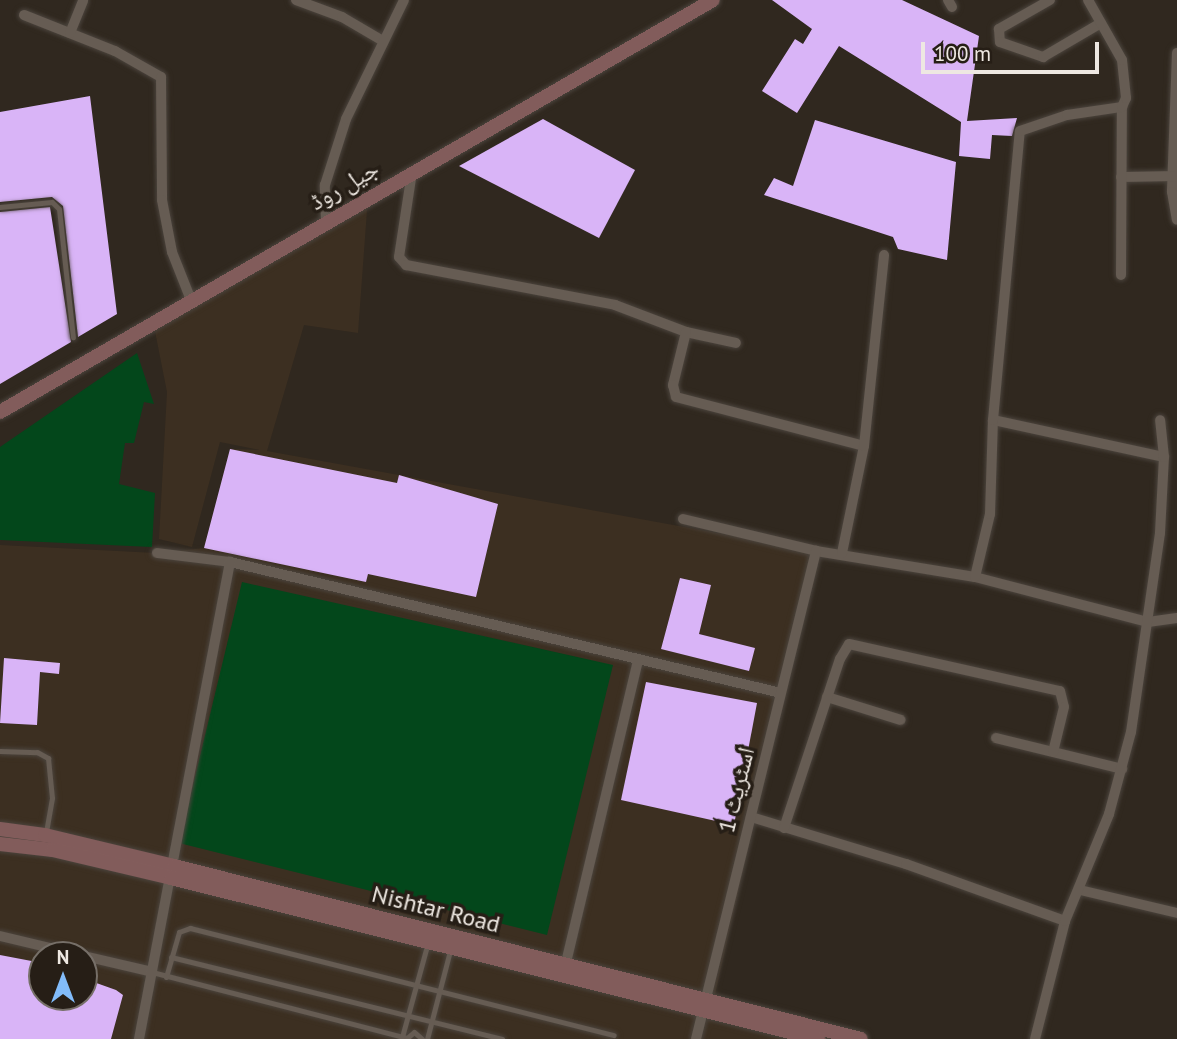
<!DOCTYPE html>
<html>
<head>
<meta charset="utf-8">
<style>
	body { margin:0 }
	#map { position:relative; width:1177px; height:1039px; overflow:hidden; background:#30281f; font-family:"PT Sans","Noto Naskh Arabic",sans-serif }
	div>[style] { position:absolute }
	.built>* { inset:0; background:#3c2f21 }
	.green>* { inset:0; background:#03471b }
	.building>* { inset:0; background:#d9b4f7 }
	.roads { filter:drop-shadow(0 0 2px #4b443d) drop-shadow(0 0 2px #4b443d) }
	.service>* { height:5px; margin:-2.5px; padding:0 2.5px; transform-origin:2.5px; border-radius:2.5px; background:#665c53 }
	.minor>* { height:10px; margin:-5px; padding:0 5px; transform-origin:5px; border-radius:5px; background:#665c53 }
	.secondary>* { height:14px; margin:-7px; padding:0 7px; transform-origin:7px; border-radius:7px; background:#825c5b }
	span { translate:-50% -50%; white-space:nowrap; text-align:center; line-height:1.15; -webkit-text-stroke:7px #261e16; paint-order:stroke }
	.street-label { font-size:24px; color:#eee8e2 }
	.north { position:absolute; left:28px; top:941px; width:70px; height:70px; box-sizing:border-box; background:#261e16; border:2px solid #766f68; border-radius:50%; rotate:0deg; font-size:19px; font-weight:700; line-height:28px; text-align:center; color:#eee8e2 }
	.north::after { content:''; display:block; margin:auto; width:24px; height:32px; background:#82bcfa; clip-path:polygon(50% 0,100% 100%,50% 72%,0 100%) }
	.scale { position:absolute; left:921px; top:42px; width:178px; height:32px; box-sizing:border-box; border:4px solid #eee8e2; border-top:0; padding-left:9px; font-size:21px; line-height:24px; white-space:nowrap; color:#eee8e2; -webkit-text-stroke:5px #261e16; paint-order:stroke }
</style>
</head>
<body>
<div id="map">
	<div class="built">
		<div style="clip-path:polygon(evenodd,368px 197px,358px 333px,304px 325px,267px 451px,816px 551px,712px 1008px,837px 1039px,0 1039px,0 545px,156px 553px,204px 548px,230px 449px,260px 450px,220px 442px,192px 547px,159px 539px,167px 392px,152px 316px,368px 197px,42px 955px,84px 955px,84px 997px,42px 997px,42px 955px)"></div>
	</div>
	<div class="green">
		<div style="clip-path:polygon(137px 353px,154px 404px,144px 402px,134px 443px,125px 443px,119px 484px,155px 493px,152px 547px,0 540px,0 447px)"></div>
		<div style="clip-path:polygon(242px 582px,613px 665px,547px 935px,179px 843px)"></div>
	</div>
	<div class="building">
		<div style="clip-path:polygon(772px 0,902px 0,979px 36px,967px 121px,1017px 118px,1012px 136px,992px 135px,990px 159px,959px 156px,961px 122px,839px 46px,797px 113px,762px 91px,795px 39px,803px 44px,812px 29px)"></div>
		<div style="clip-path:polygon(90px 96px,117px 314px,78px 337px,63px 206px,52px 197px,0 202px,0 112px)"></div>
		<div style="clip-path:polygon(543px 119px,635px 170px,599px 238px,459px 166px)"></div>
		<div style="clip-path:polygon(815px 120px,956px 162px,947px 260px,898px 249px,893px 237px,764px 195px,774px 178px,793px 186px)"></div>
		<div style="clip-path:polygon(50px 207px,71px 342px,0 384px,0 212px)"></div>
		<div style="clip-path:polygon(230px 449px,397px 483px,399px 475px,498px 504px,476px 597px,368px 574px,366px 582px,204px 548px)"></div>
		<div style="clip-path:polygon(680px 578px,711px 585px,699px 634px,755px 648px,749px 671px,661px 649px)"></div>
		<div style="clip-path:polygon(4px 658px,60px 663px,59px 674px,40px 672px,37px 725px,0 723px)"></div>
		<div style="clip-path:polygon(646px 682px,757px 703px,734px 825px,621px 800px)"></div>
		<div style="clip-path:polygon(0 955px,42px 963px,42px 997px,84px 997px,84px 982px,88px 980px,116px 990px,123px 995px,111px 1039px,0 1039px)"></div>
	</div>
	<div class="roads">
		<div class="service">
			<div style="left:0;top:207px;width:52px;rotate:-5.5deg"></div>
			<div style="left:52px;top:202px;width:10px;rotate:45deg"></div>
			<div style="left:59px;top:209px;width:129px;rotate:83.8deg"></div>
			<div style="left:0;top:751px;width:37px;rotate:2deg"></div>
			<div style="left:37px;top:752px;width:13px;rotate:29deg"></div>
			<div style="left:48px;top:758px;width:40px;rotate:84.3deg"></div>
			<div style="left:52px;top:798px;width:35px;rotate:100deg"></div>
			<div style="left:171px;top:957px;width:341px;rotate:13.9deg"></div>
			<div style="left:152px;top:972px;width:263px;rotate:14.5deg"></div>
			<div style="left:166px;top:977px;width:47px;rotate:-73.9deg"></div>
			<div style="left:179px;top:932px;width:12px;rotate:-20deg"></div>
			<div style="left:190px;top:928px;width:437px;rotate:14.2deg"></div>
			<div style="left:402px;top:1037px;width:98px;rotate:-74.7deg"></div>
			<div style="left:407px;top:1038px;width:9px;rotate:-41deg"></div>
			<div style="left:414px;top:1032px;width:11px;rotate:41deg"></div>
			<div style="left:427px;top:1039px;width:91px;rotate:-75.4deg"></div>
		</div>
		<div class="minor">
			<div style="left:296px;top:0;width:49px;rotate:20.3deg"></div>
			<div style="left:342px;top:17px;width:48px;rotate:30.3deg"></div>
			<div style="left:948px;top:0;width:8px;rotate:60deg"></div>
			<div style="left:1050px;top:0;width:59px;rotate:150.4deg"></div>
			<div style="left:999px;top:29px;width:13px;rotate:86deg"></div>
			<div style="left:1000px;top:42px;width:46px;rotate:19.2deg"></div>
			<div style="left:1043px;top:57px;width:67px;rotate:-30.4deg"></div>
			<div style="left:24px;top:15px;width:98px;rotate:21.6deg"></div>
			<div style="left:115px;top:51px;width:53px;rotate:29.5deg"></div>
			<div style="left:161px;top:77px;width:123px;rotate:89.5deg"></div>
			<div style="left:162px;top:200px;width:53px;rotate:79.1deg"></div>
			<div style="left:172px;top:252px;width:52px;rotate:68.4deg"></div>
			<div style="left:70px;top:33px;width:35px;rotate:-68deg"></div>
			<div style="left:1177px;top:53px;width:139px;rotate:92.1deg"></div>
			<div style="left:1172px;top:192px;width:28px;rotate:80deg"></div>
			<div style="left:412px;top:172px;width:86px;rotate:98.7deg"></div>
			<div style="left:399px;top:257px;width:11px;rotate:49deg"></div>
			<div style="left:406px;top:265px;width:213px;rotate:10.8deg"></div>
			<div style="left:615px;top:305px;width:76px;rotate:20.8deg"></div>
			<div style="left:686px;top:332px;width:51px;rotate:12.4deg"></div>
			<div style="left:1121px;top:177px;width:56px;rotate:-1deg"></div>
			<div style="left:326px;top:222px;width:37px;rotate:-92deg"></div>
			<div style="left:325px;top:185px;width:69px;rotate:-72.3deg"></div>
			<div style="left:346px;top:119px;width:132px;rotate:-64deg"></div>
			<div style="left:1121px;top:275px;width:168px;rotate:-89.7deg"></div>
			<div style="left:686px;top:332px;width:55px;rotate:103.8deg"></div>
			<div style="left:673px;top:385px;width:12px;rotate:76deg"></div>
			<div style="left:676px;top:397px;width:194px;rotate:14.6deg"></div>
			<div style="left:993px;top:420px;width:175px;rotate:12.2deg"></div>
			<div style="left:683px;top:519px;width:137px;rotate:13.5deg"></div>
			<div style="left:816px;top:551px;width:161px;rotate:9.3deg"></div>
			<div style="left:975px;top:577px;width:179px;rotate:14.6deg"></div>
			<div style="left:1148px;top:622px;width:29px;rotate:-8deg"></div>
			<div style="left:157px;top:553px;width:74px;rotate:7deg"></div>
			<div style="left:230px;top:562px;width:566px;rotate:13.37deg"></div>
			<div style="left:842px;top:553px;width:109px;rotate:-78.4deg"></div>
			<div style="left:864px;top:446px;width:192px;rotate:-84deg"></div>
			<div style="left:975px;top:577px;width:65px;rotate:-76.6deg"></div>
			<div style="left:990px;top:514px;width:94px;rotate:-88.2deg"></div>
			<div style="left:993px;top:420px;width:290px;rotate:-84.7deg"></div>
			<div style="left:1020px;top:131px;width:50px;rotate:-18.8deg"></div>
			<div style="left:1067px;top:115px;width:56px;rotate:-8.3deg"></div>
			<div style="left:1122px;top:107px;width:10px;rotate:-66deg"></div>
			<div style="left:1126px;top:98px;width:38px;rotate:-96deg"></div>
			<div style="left:1122px;top:60px;width:69px;rotate:-119.5deg"></div>
			<div style="left:827px;top:697px;width:77px;rotate:17.3deg"></div>
			<div style="left:996px;top:738px;width:130px;rotate:13.8deg"></div>
			<div style="left:751px;top:817px;width:162px;rotate:16.9deg"></div>
			<div style="left:906px;top:864px;width:169px;rotate:19.7deg"></div>
			<div style="left:784px;top:828px;width:178px;rotate:-71.7deg"></div>
			<div style="left:840px;top:659px;width:17px;rotate:-59deg"></div>
			<div style="left:849px;top:644px;width:216px;rotate:12.6deg"></div>
			<div style="left:1060px;top:691px;width:16px;rotate:76deg"></div>
			<div style="left:1064px;top:707px;width:46px;rotate:103.7deg"></div>
			<div style="left:1080px;top:890px;width:100px;rotate:13.3deg"></div>
			<div style="left:0;top:936px;width:82px;rotate:13.4deg"></div>
			<div style="left:84px;top:956px;width:70px;rotate:13.2deg"></div>
			<div style="left:564px;top:971px;width:319px;rotate:-76.6deg"></div>
			<div style="left:139px;top:1039px;width:486px;rotate:-79.2deg"></div>
			<div style="left:696px;top:1039px;width:503px;rotate:-76.18deg"></div>
			<div style="left:1035px;top:1039px;width:122px;rotate:-75.7deg"></div>
			<div style="left:1065px;top:921px;width:116px;rotate:-67.6deg"></div>
			<div style="left:1109px;top:814px;width:85px;rotate:-75deg"></div>
			<div style="left:1131px;top:732px;width:201px;rotate:-81.7deg"></div>
			<div style="left:1160px;top:533px;width:76px;rotate:-87deg"></div>
			<div style="left:1164px;top:457px;width:37px;rotate:-96deg"></div>
		</div>
		<div class="secondary">
			<div style="left:0;top:412px;width:823px;rotate:-30.02deg"></div>
			<div style="left:0;top:829px;width:45px;rotate:7.6deg"></div>
			<div style="left:45px;top:835px;width:133px;rotate:13.5deg"></div>
			<div style="left:174px;top:866px;width:708px;rotate:14.13deg"></div>
			<div style="left:0;top:844px;width:53px;rotate:6.5deg"></div>
			<div style="left:53px;top:850px;width:121px;rotate:13.3deg"></div>
			<div style="left:171px;top:878px;width:667px;rotate:13.97deg"></div>
		</div>
	</div>
	<div class="street-label">
		<span style="left:344px;top:185px;rotate:-30deg">جیل روڈ</span>
		<span style="left:736px;top:790px;rotate:-76deg">اسٹریٹ 1</span>
		<span style="left:436px;top:909px;rotate:14deg">Nishtar Road</span>
	</div>
	<div class="north">N</div>
	<div class="scale">100 m</div>
</div>
</body>
</html>
